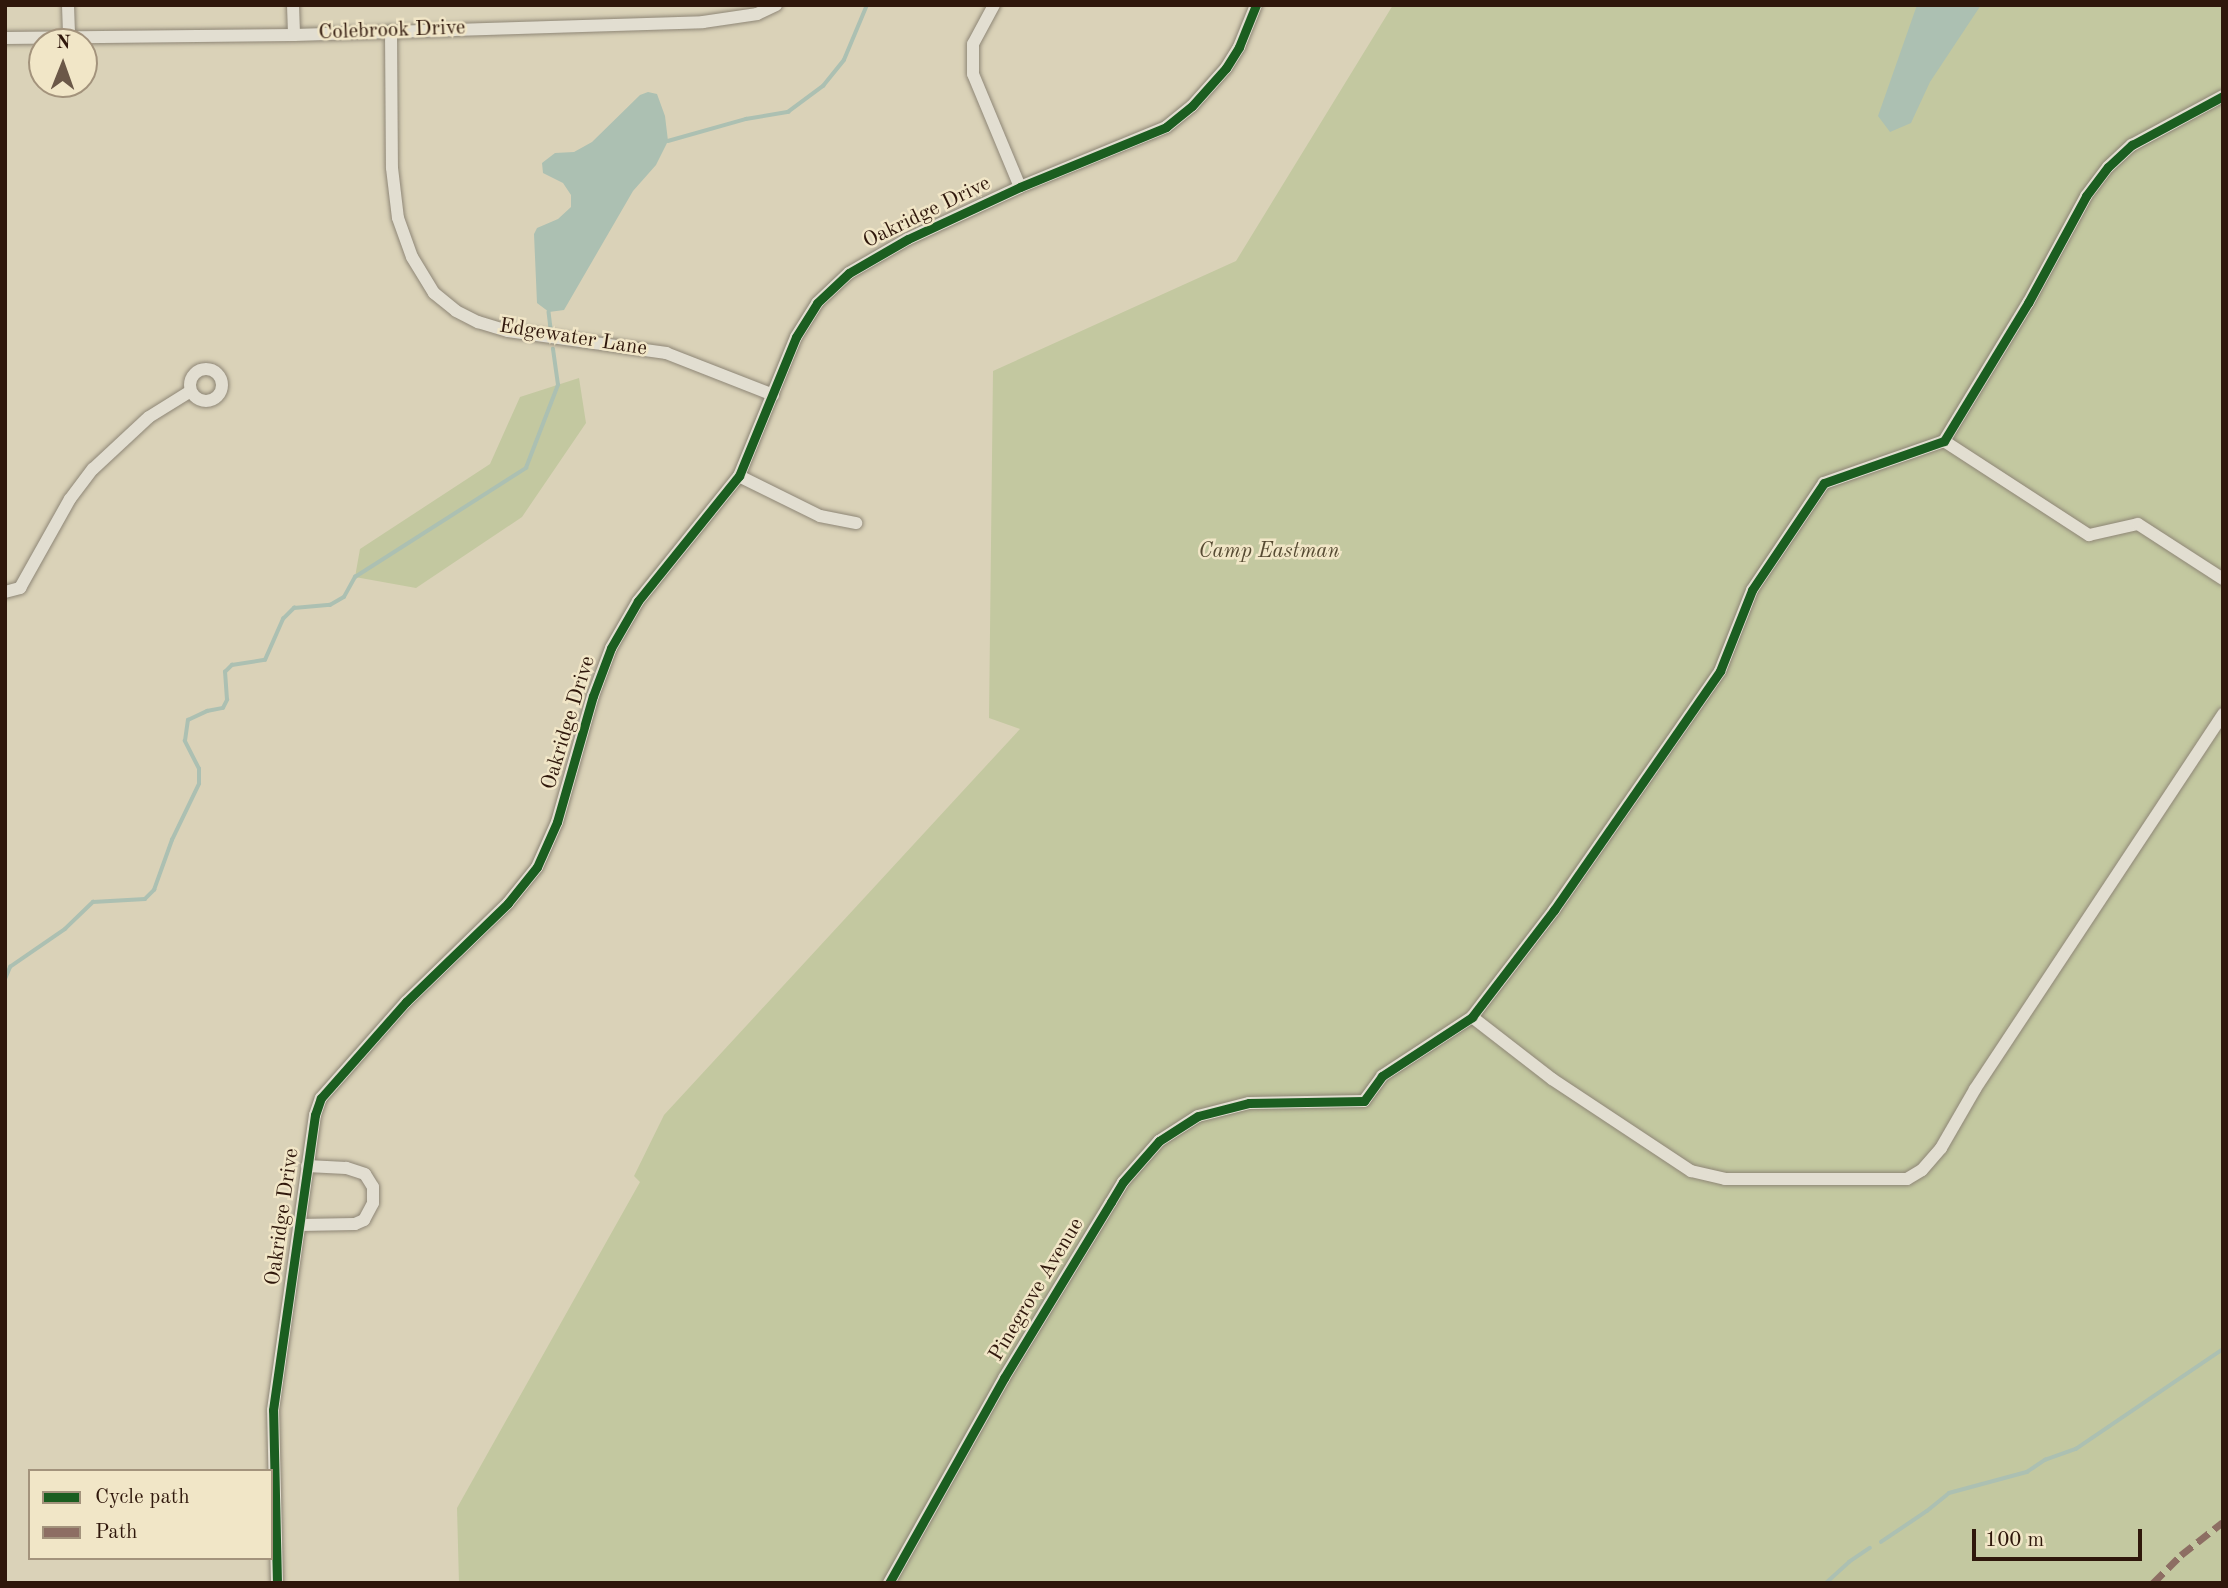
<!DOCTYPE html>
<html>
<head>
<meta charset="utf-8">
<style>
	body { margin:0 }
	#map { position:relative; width:2228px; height:1588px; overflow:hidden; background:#dad2b8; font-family:"Old Standard TT",serif }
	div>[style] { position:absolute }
	.green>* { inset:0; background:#c3c8a0 }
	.water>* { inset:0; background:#acc0b2 }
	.stream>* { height:3.5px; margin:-1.75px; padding:0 1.75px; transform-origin:1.75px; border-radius:1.75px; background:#acc0b2 }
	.roads { filter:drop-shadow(0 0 2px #8e8676) drop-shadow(0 0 2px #8e8676) }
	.street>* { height:12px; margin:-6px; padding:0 6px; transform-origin:6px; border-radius:6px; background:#e2ded1 }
	.street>.ring { margin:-6px; padding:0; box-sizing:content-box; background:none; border:12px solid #e2ded1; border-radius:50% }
	.quiet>* { height:7px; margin-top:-3.5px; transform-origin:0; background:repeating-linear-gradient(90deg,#8d6e63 0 14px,transparent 0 21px) }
	.cycleway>* { height:9px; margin:-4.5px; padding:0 4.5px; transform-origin:4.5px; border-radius:4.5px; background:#1b5e20 }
	span { translate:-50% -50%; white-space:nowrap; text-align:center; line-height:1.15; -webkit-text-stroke:5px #f1e6c7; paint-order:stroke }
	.street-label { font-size:21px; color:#2f170b }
	.park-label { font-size:21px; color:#564a32; font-style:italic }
	.frame { position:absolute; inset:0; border:7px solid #2f170b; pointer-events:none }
	.legend { position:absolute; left:28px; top:1469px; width:245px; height:91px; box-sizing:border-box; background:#f1e6c7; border:2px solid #a3937c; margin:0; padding:9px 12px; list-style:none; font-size:21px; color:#2f170b }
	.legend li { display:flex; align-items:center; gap:14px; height:35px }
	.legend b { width:35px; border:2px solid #a3937c }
	.north { position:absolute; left:28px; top:28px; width:70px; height:70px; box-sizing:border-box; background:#f1e6c7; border:2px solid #a3937c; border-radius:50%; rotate:1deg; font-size:19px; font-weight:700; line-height:28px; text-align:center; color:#2f170b }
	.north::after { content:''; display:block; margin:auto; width:24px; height:32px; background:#6b5848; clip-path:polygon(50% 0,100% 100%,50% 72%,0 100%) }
	.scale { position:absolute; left:1972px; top:1529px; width:170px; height:32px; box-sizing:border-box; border:4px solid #2f170b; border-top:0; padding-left:9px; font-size:21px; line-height:24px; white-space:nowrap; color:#2f170b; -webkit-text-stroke:5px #f1e6c7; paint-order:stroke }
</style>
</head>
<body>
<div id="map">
	<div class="green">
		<div style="clip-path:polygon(1393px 5px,2223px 5px,2223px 1583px,459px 1583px,457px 1508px,640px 1182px,634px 1176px,664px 1115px,1020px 729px,989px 718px,993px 371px,1236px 261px)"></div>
		<div style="clip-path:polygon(579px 378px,586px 423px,522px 517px,416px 588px,355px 577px,360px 549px,490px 464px,520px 397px)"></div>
	</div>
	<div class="water">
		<div style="clip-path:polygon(1917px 5px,1981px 5px,1930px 82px,1911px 123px,1890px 132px,1878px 116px)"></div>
		<div style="clip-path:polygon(648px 92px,657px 94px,665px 116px,668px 141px,656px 165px,633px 191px,564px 310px,549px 312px,537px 303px,534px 234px,537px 228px,558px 219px,571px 207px,571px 195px,563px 183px,543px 173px,542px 163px,555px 153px,574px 152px,592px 142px,640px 95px)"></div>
	</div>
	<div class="stream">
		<div style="left:668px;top:141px;width:81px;rotate:-15.8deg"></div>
		<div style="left:746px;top:119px;width:43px;rotate:-9.5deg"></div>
		<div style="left:788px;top:112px;width:44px;rotate:-36.6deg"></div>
		<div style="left:823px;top:86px;width:33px;rotate:-51deg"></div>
		<div style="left:844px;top:60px;width:60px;rotate:-67.3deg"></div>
		<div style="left:549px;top:312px;width:17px;rotate:83deg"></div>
		<div style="left:5px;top:979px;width:13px;rotate:-67deg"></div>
		<div style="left:10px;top:967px;width:67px;rotate:-34.6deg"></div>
		<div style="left:65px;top:929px;width:39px;rotate:-44deg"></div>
		<div style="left:93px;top:902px;width:52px;rotate:-3.3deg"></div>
		<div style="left:145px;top:899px;width:13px;rotate:-45deg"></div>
		<div style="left:154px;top:890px;width:53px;rotate:-70.2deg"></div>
		<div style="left:172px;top:840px;width:62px;rotate:-64.3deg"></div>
		<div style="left:199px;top:784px;width:15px;rotate:-90deg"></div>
		<div style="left:199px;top:769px;width:31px;rotate:-117deg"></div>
		<div style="left:185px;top:741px;width:21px;rotate:-82deg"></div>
		<div style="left:188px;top:720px;width:21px;rotate:-25deg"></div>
		<div style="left:207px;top:711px;width:16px;rotate:-11deg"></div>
		<div style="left:223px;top:708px;width:9px;rotate:-63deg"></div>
		<div style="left:227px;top:700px;width:28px;rotate:-94deg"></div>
		<div style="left:225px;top:672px;width:10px;rotate:-45deg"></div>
		<div style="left:232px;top:665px;width:33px;rotate:-9deg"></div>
		<div style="left:265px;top:660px;width:45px;rotate:-66.3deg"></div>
		<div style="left:283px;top:619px;width:16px;rotate:-45deg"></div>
		<div style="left:294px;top:608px;width:36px;rotate:-5deg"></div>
		<div style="left:330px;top:605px;width:16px;rotate:-30deg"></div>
		<div style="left:344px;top:597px;width:23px;rotate:-61deg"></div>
		<div style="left:355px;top:577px;width:203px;rotate:-32.5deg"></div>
		<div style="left:526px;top:468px;width:89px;rotate:-68.9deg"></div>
		<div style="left:558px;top:385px;width:36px;rotate:-98deg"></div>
		<div style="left:1881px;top:1542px;width:55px;rotate:-34deg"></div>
		<div style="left:1927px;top:1511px;width:28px;rotate:-39deg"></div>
		<div style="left:1949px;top:1493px;width:81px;rotate:-15.1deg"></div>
		<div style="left:2027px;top:1472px;width:22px;rotate:-34deg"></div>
		<div style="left:2045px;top:1460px;width:33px;rotate:-20deg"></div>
		<div style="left:2076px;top:1449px;width:178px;rotate:-34.2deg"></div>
		<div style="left:1826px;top:1583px;width:31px;rotate:-42deg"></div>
		<div style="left:1849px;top:1562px;width:25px;rotate:-34deg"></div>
	</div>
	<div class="roads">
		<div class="street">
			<div style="left:68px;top:5px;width:32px;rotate:88deg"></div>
			<div style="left:293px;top:5px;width:30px;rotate:88deg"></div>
			<div style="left:994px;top:5px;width:44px;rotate:118.3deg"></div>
			<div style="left:973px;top:44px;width:30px;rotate:90deg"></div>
			<div style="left:973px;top:74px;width:122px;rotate:67.4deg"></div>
			<div style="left:391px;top:31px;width:137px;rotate:89.6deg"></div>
			<div style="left:392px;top:168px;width:50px;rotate:83.2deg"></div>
			<div style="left:398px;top:218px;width:41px;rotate:70.3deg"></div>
			<div style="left:412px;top:257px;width:42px;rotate:58.6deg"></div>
			<div style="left:434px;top:293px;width:28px;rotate:39deg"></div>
			<div style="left:456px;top:311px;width:25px;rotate:27deg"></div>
			<div style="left:478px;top:322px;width:31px;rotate:17deg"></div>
			<div style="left:508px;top:331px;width:160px;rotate:7.9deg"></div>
			<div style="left:666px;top:353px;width:115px;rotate:21.4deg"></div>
			<div style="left:5px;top:38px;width:289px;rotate:-0.6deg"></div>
			<div style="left:294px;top:35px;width:409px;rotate:-1.8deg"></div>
			<div style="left:703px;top:22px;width:55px;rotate:-8.4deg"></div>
			<div style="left:757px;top:14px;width:21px;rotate:-25deg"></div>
			<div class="ring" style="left:190px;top:369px;width:20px;height:20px"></div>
			<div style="left:1944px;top:441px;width:173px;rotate:33deg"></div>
			<div style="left:2089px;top:535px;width:50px;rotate:-12.7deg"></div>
			<div style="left:2138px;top:524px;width:101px;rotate:32.9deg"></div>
			<div style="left:739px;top:476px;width:90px;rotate:26.3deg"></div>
			<div style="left:820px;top:516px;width:37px;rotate:11deg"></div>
			<div style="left:5px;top:592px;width:16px;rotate:-15deg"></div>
			<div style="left:20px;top:588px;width:102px;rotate:-60.7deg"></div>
			<div style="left:70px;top:499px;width:38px;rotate:-53deg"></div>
			<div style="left:93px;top:469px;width:76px;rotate:-42.9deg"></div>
			<div style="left:149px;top:417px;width:49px;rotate:-31.8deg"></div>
			<div style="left:1472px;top:1017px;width:101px;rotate:37.8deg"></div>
			<div style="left:1552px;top:1079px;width:167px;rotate:33.5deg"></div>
			<div style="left:1691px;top:1171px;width:35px;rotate:13deg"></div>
			<div style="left:1725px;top:1179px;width:182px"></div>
			<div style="left:1907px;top:1179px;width:17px;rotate:-31deg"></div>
			<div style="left:1922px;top:1170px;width:29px;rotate:-49deg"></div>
			<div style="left:1941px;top:1148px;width:68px;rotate:-60deg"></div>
			<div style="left:1975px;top:1089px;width:450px;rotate:-56.5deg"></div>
			<div style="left:299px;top:1225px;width:56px;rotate:-1deg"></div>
			<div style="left:355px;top:1224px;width:10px;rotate:-24deg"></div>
			<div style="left:364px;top:1220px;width:19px;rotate:-62deg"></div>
			<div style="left:373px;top:1203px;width:16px;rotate:-90deg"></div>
			<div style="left:373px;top:1187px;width:15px;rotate:-122deg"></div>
			<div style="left:365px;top:1174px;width:20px;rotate:-162deg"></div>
			<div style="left:346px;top:1168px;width:39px;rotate:-177deg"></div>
			<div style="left:277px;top:1583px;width:173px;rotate:-91.3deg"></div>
			<div style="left:273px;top:1410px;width:298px;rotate:-81.9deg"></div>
			<div style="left:315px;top:1115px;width:18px;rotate:-71deg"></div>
			<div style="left:321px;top:1098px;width:128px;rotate:-48.5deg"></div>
			<div style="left:406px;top:1002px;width:142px;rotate:-44.1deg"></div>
			<div style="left:508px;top:903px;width:46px;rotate:-51.1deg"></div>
			<div style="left:537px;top:867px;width:49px;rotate:-66deg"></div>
			<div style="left:557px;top:822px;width:131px;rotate:-74.1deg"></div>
			<div style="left:593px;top:696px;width:51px;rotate:-69.4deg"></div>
			<div style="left:611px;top:648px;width:54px;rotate:-60.1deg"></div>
			<div style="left:638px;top:601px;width:161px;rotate:-51.1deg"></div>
			<div style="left:739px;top:476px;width:150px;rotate:-67.7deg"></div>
			<div style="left:796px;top:337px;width:40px;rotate:-58deg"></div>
			<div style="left:817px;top:303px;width:44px;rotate:-43.2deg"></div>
			<div style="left:849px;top:273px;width:68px;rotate:-30deg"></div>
			<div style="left:908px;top:239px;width:123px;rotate:-24.9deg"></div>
			<div style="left:1020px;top:187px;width:158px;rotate:-22.3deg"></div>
			<div style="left:1166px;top:127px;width:33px;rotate:-39deg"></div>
			<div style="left:1192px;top:106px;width:51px;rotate:-48.2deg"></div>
			<div style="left:1226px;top:68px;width:25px;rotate:-58deg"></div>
			<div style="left:1239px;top:47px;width:45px;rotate:-68deg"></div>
			<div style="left:889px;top:1583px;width:235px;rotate:-60.7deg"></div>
			<div style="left:1004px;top:1378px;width:206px;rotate:-58.7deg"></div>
			<div style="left:1111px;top:1202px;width:23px;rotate:-59deg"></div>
			<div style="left:1123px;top:1182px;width:55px;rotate:-48.7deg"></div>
			<div style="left:1159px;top:1141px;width:46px;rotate:-32.7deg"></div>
			<div style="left:1198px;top:1116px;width:53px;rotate:-14.3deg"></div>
			<div style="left:1249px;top:1103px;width:115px;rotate:-1deg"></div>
			<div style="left:1364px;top:1101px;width:31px;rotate:-54deg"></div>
			<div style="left:1382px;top:1076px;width:108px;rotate:-33.2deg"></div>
			<div style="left:1472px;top:1017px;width:135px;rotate:-52.5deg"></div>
			<div style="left:1554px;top:910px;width:291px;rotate:-55.2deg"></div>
			<div style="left:1720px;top:671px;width:87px;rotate:-68.4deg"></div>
			<div style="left:1752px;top:590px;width:129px;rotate:-56.1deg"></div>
			<div style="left:1824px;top:483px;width:127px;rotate:-19.3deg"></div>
			<div style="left:1944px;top:441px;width:162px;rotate:-58.7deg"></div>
			<div style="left:2028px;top:303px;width:122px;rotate:-61.5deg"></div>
			<div style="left:2086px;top:196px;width:36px;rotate:-53deg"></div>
			<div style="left:2108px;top:167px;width:33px;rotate:-43deg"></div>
			<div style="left:2132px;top:145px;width:103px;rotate:-28.3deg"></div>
		</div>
	</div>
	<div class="quiet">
		<div style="left:2153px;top:1583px;width:40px;rotate:-45deg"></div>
		<div style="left:2181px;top:1555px;width:53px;rotate:-38.2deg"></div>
	</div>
	<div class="cycleway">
		<div style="left:277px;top:1583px;width:173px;rotate:-91.3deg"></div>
		<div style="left:273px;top:1410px;width:298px;rotate:-81.9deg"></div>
		<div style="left:315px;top:1115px;width:18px;rotate:-71deg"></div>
		<div style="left:321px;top:1098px;width:128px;rotate:-48.5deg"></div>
		<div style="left:406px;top:1002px;width:142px;rotate:-44.1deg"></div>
		<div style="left:508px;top:903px;width:46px;rotate:-51.1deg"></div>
		<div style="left:537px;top:867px;width:49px;rotate:-66deg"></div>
		<div style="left:557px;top:822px;width:131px;rotate:-74.1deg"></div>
		<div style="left:593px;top:696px;width:51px;rotate:-69.4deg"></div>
		<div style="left:611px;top:648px;width:54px;rotate:-60.1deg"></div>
		<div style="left:638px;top:601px;width:161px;rotate:-51.1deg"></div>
		<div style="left:739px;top:476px;width:150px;rotate:-67.7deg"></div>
		<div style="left:796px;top:337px;width:40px;rotate:-58deg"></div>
		<div style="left:817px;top:303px;width:44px;rotate:-43.2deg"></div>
		<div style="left:849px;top:273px;width:68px;rotate:-30deg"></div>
		<div style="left:908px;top:239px;width:123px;rotate:-24.9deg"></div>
		<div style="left:1020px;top:187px;width:158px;rotate:-22.3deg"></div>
		<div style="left:1166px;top:127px;width:33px;rotate:-39deg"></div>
		<div style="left:1192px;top:106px;width:51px;rotate:-48.2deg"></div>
		<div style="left:1226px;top:68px;width:25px;rotate:-58deg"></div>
		<div style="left:1239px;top:47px;width:45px;rotate:-68deg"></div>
		<div style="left:889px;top:1583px;width:235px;rotate:-60.7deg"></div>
		<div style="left:1004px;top:1378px;width:206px;rotate:-58.7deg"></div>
		<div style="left:1111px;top:1202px;width:23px;rotate:-59deg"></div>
		<div style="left:1123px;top:1182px;width:55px;rotate:-48.7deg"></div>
		<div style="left:1159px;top:1141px;width:46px;rotate:-32.7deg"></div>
		<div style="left:1198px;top:1116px;width:53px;rotate:-14.3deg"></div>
		<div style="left:1249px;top:1103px;width:115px;rotate:-1deg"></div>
		<div style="left:1364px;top:1101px;width:31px;rotate:-54deg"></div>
		<div style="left:1382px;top:1076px;width:108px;rotate:-33.2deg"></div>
		<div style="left:1472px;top:1017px;width:135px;rotate:-52.5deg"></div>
		<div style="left:1554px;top:910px;width:291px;rotate:-55.2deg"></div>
		<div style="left:1720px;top:671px;width:87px;rotate:-68.4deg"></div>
		<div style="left:1752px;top:590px;width:129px;rotate:-56.1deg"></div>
		<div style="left:1824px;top:483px;width:127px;rotate:-19.3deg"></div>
		<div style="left:1944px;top:441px;width:162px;rotate:-58.7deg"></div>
		<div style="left:2028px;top:303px;width:122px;rotate:-61.5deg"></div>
		<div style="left:2086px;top:196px;width:36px;rotate:-53deg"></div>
		<div style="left:2108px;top:167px;width:33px;rotate:-43deg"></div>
		<div style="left:2132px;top:145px;width:103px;rotate:-28.3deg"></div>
	</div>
	<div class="street-label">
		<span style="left:392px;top:31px;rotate:-2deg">Colebrook Drive</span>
		<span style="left:927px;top:213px;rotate:-26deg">Oakridge Drive</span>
		<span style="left:573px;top:338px;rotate:9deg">Edgewater Lane</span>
		<span style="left:569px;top:723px;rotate:-73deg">Oakridge Drive</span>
		<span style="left:283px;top:1217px;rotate:-82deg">Oakridge Drive</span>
		<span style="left:1037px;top:1290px;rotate:-59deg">Pinegrove Avenue</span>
	</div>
	<div class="park-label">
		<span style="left:1269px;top:552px">Camp Eastman</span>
	</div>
	<div class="frame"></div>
	<ul class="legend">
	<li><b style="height:9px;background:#1b5e20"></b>Cycle path</li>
	<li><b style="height:9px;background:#8d6e63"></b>Path</li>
	</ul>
	<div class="north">N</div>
	<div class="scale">100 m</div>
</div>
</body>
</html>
